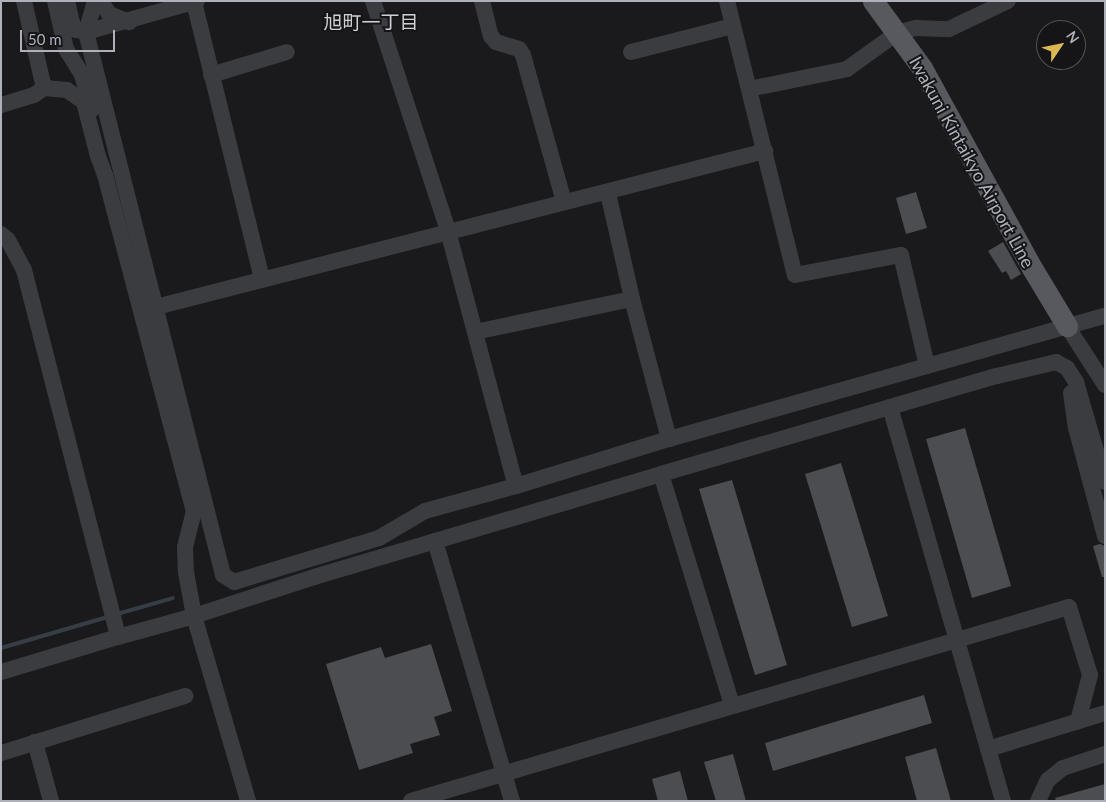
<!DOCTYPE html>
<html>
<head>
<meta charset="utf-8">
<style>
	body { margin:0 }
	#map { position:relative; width:1106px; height:802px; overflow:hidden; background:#1a1a1c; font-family:Lato,"Noto Sans JP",sans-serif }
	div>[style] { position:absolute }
	.stream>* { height:4px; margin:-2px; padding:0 2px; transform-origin:2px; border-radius:2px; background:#363e45 }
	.building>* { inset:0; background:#4c4d51 }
	.minor>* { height:16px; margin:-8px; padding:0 8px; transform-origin:8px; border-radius:8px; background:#3b3c40 }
	.major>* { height:21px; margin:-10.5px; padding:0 10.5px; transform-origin:10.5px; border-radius:10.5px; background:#58595f }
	span { translate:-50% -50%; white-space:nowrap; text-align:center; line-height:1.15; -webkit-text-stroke:4px #151517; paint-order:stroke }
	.street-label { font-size:18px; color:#aeb1ba }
	.neighbourhood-label { font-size:19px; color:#ced0d6 }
	.frame { position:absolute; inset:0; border:2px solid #aeb1ba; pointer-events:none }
	.north { position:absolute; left:1036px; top:20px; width:50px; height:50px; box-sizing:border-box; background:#151517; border:1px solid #525358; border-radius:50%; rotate:56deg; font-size:14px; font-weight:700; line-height:20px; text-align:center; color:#aeb1ba }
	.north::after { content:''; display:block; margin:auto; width:18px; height:22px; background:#dcb852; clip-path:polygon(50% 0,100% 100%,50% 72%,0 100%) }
	.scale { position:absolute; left:20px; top:30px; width:95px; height:22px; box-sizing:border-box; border:2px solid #aeb1ba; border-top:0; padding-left:6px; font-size:15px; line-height:18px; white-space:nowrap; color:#aeb1ba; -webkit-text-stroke:4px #151517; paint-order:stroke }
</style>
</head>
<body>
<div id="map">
	<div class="stream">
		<div style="left:117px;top:614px;width:58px;rotate:-15.9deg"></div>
		<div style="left:1px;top:648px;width:111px;rotate:-16.2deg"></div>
	</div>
	<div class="building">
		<div style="clip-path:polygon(916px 192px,927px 228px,906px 234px,896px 198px)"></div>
		<div style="clip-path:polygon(1003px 242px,1021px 274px,1011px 280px,1006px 271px,1002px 273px,988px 251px)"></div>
		<div style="clip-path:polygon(965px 428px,1011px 586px,972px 598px,926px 439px)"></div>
		<div style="clip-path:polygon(841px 463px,888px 616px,852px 627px,805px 474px)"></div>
		<div style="clip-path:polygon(732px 480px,787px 665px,755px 675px,699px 489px)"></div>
		<div style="clip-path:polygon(1100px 544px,1105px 546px,1105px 577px,1102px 577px,1093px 546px)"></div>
		<div style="clip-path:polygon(431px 644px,452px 711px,434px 717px,440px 735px,410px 744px,413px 753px,359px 770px,326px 664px,381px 647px,385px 658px)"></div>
		<div style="clip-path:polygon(924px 695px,932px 723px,773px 771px,765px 743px)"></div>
		<div style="clip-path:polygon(936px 748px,951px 801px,917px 801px,905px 757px)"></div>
		<div style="clip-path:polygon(733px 754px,746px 801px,716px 801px,704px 762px)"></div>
		<div style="clip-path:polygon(680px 771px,688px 801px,658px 801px,652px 779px)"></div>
		<div style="clip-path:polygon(1105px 784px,1105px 801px,1056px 801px,1055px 798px)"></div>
	</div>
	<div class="minor">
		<div style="left:24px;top:1px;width:89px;rotate:77.1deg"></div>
		<div style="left:44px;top:88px;width:23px;rotate:5deg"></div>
		<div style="left:67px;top:90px;width:21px;rotate:35deg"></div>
		<div style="left:84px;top:102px;width:56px;rotate:75.5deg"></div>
		<div style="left:98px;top:156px;width:20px;rotate:70deg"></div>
		<div style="left:105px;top:175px;width:348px;rotate:75.2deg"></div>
		<div style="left:194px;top:511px;width:37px;rotate:104deg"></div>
		<div style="left:185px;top:547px;width:25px;rotate:88deg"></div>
		<div style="left:186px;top:572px;width:45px;rotate:79.7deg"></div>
		<div style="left:194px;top:616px;width:193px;rotate:73.7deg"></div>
		<div style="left:55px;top:1px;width:49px;rotate:77.1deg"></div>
		<div style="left:66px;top:49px;width:31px;rotate:58deg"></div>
		<div style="left:82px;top:75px;width:36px;rotate:74deg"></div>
		<div style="left:67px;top:1px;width:23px;rotate:77deg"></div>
		<div style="left:72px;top:23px;width:8px;rotate:60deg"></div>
		<div style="left:76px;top:30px;width:10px;rotate:11deg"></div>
		<div style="left:86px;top:32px;width:560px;rotate:75.84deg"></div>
		<div style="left:223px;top:575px;width:13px;rotate:32deg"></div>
		<div style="left:234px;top:582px;width:152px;rotate:-16.9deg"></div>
		<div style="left:379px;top:538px;width:53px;rotate:-30.4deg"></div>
		<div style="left:425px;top:511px;width:94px;rotate:-15.4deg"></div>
		<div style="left:95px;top:1px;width:32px;rotate:106deg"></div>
		<div style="left:86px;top:32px;width:115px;rotate:-15.6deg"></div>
		<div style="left:101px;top:1px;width:15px;rotate:58deg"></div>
		<div style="left:109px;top:14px;width:22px;rotate:22deg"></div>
		<div style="left:373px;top:1px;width:242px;rotate:71.9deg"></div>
		<div style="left:448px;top:231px;width:264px;rotate:75.1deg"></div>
		<div style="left:516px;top:486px;width:160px;rotate:-17.1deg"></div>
		<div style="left:669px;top:439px;width:453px;rotate:-15.8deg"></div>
		<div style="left:482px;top:1px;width:36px;rotate:76deg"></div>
		<div style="left:491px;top:36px;width:8px;rotate:50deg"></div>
		<div style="left:496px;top:42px;width:24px;rotate:17deg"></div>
		<div style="left:519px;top:49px;width:7px;rotate:56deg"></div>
		<div style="left:523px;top:55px;width:153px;rotate:74.4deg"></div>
		<div style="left:727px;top:1px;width:282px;rotate:76.1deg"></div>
		<div style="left:795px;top:275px;width:108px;rotate:-10.7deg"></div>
		<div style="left:901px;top:255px;width:114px;rotate:76.8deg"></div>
		<div style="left:194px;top:2px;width:285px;rotate:76.2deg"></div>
		<div style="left:631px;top:52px;width:105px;rotate:-14.3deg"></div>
		<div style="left:211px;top:75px;width:79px;rotate:-16.8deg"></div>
		<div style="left:749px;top:89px;width:100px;rotate:-11.5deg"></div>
		<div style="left:847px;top:69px;width:62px;rotate:-35.8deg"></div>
		<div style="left:897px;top:33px;width:20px;rotate:-15deg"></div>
		<div style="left:916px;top:28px;width:33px;rotate:2deg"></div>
		<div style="left:949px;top:29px;width:65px;rotate:-25.4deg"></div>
		<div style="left:1px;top:105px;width:34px;rotate:-17deg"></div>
		<div style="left:34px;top:95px;width:12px;rotate:-35deg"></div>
		<div style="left:608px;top:193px;width:109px;rotate:77.2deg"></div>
		<div style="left:632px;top:299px;width:145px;rotate:75.2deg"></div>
		<div style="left:1px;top:234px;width:9px;rotate:41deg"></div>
		<div style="left:8px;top:240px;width:34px;rotate:62deg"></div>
		<div style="left:24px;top:270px;width:379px;rotate:75.6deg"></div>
		<div style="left:156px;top:307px;width:629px;rotate:-14.37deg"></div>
		<div style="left:1067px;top:326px;width:70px;rotate:57.2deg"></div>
		<div style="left:475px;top:332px;width:160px;rotate:-11.9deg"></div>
		<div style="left:1071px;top:393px;width:35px;rotate:82deg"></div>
		<div style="left:1076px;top:428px;width:112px;rotate:75deg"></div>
		<div style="left:890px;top:407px;width:410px;rotate:74deg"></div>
		<div style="left:661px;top:474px;width:242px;rotate:72.9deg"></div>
		<div style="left:435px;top:541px;width:271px;rotate:73.5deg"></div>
		<div style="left:1px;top:672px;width:122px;rotate:-16.7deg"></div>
		<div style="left:118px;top:637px;width:79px;rotate:-15.4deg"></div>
		<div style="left:194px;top:616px;width:126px;rotate:-18deg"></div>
		<div style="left:314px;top:577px;width:362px;rotate:-16.5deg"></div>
		<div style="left:661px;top:474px;width:350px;rotate:-16.3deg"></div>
		<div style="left:997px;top:376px;width:61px;rotate:-13.3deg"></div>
		<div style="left:1056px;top:362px;width:13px;rotate:29deg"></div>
		<div style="left:1067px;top:368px;width:17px;rotate:57deg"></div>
		<div style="left:1076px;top:382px;width:104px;rotate:73.8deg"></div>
		<div style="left:35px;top:742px;width:61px;rotate:74.8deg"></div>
		<div style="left:988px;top:749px;width:122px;rotate:-17.1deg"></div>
		<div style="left:1px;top:753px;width:193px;rotate:-17.2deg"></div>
		<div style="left:411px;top:801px;width:686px;rotate:-16.43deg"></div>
		<div style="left:1069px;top:607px;width:71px;rotate:72.8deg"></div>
		<div style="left:1090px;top:675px;width:48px;rotate:104.6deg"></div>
		<div style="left:1038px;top:801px;width:23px;rotate:-65deg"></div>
		<div style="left:1048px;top:780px;width:19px;rotate:-39deg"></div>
		<div style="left:1063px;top:768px;width:44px;rotate:-18.4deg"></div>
	</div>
	<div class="major">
		<div style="left:873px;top:1px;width:83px;rotate:53.8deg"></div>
		<div style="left:922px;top:68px;width:228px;rotate:61.2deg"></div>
		<div style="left:1032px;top:268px;width:68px;rotate:58.9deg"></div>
	</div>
	<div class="street-label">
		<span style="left:972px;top:162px;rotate:61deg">Iwakuni Kintaikyo Airport Line</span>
	</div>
	<div class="neighbourhood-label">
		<span style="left:371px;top:22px">旭町一丁目</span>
	</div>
	<div class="frame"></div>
	<div class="north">N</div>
	<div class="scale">50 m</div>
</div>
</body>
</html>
